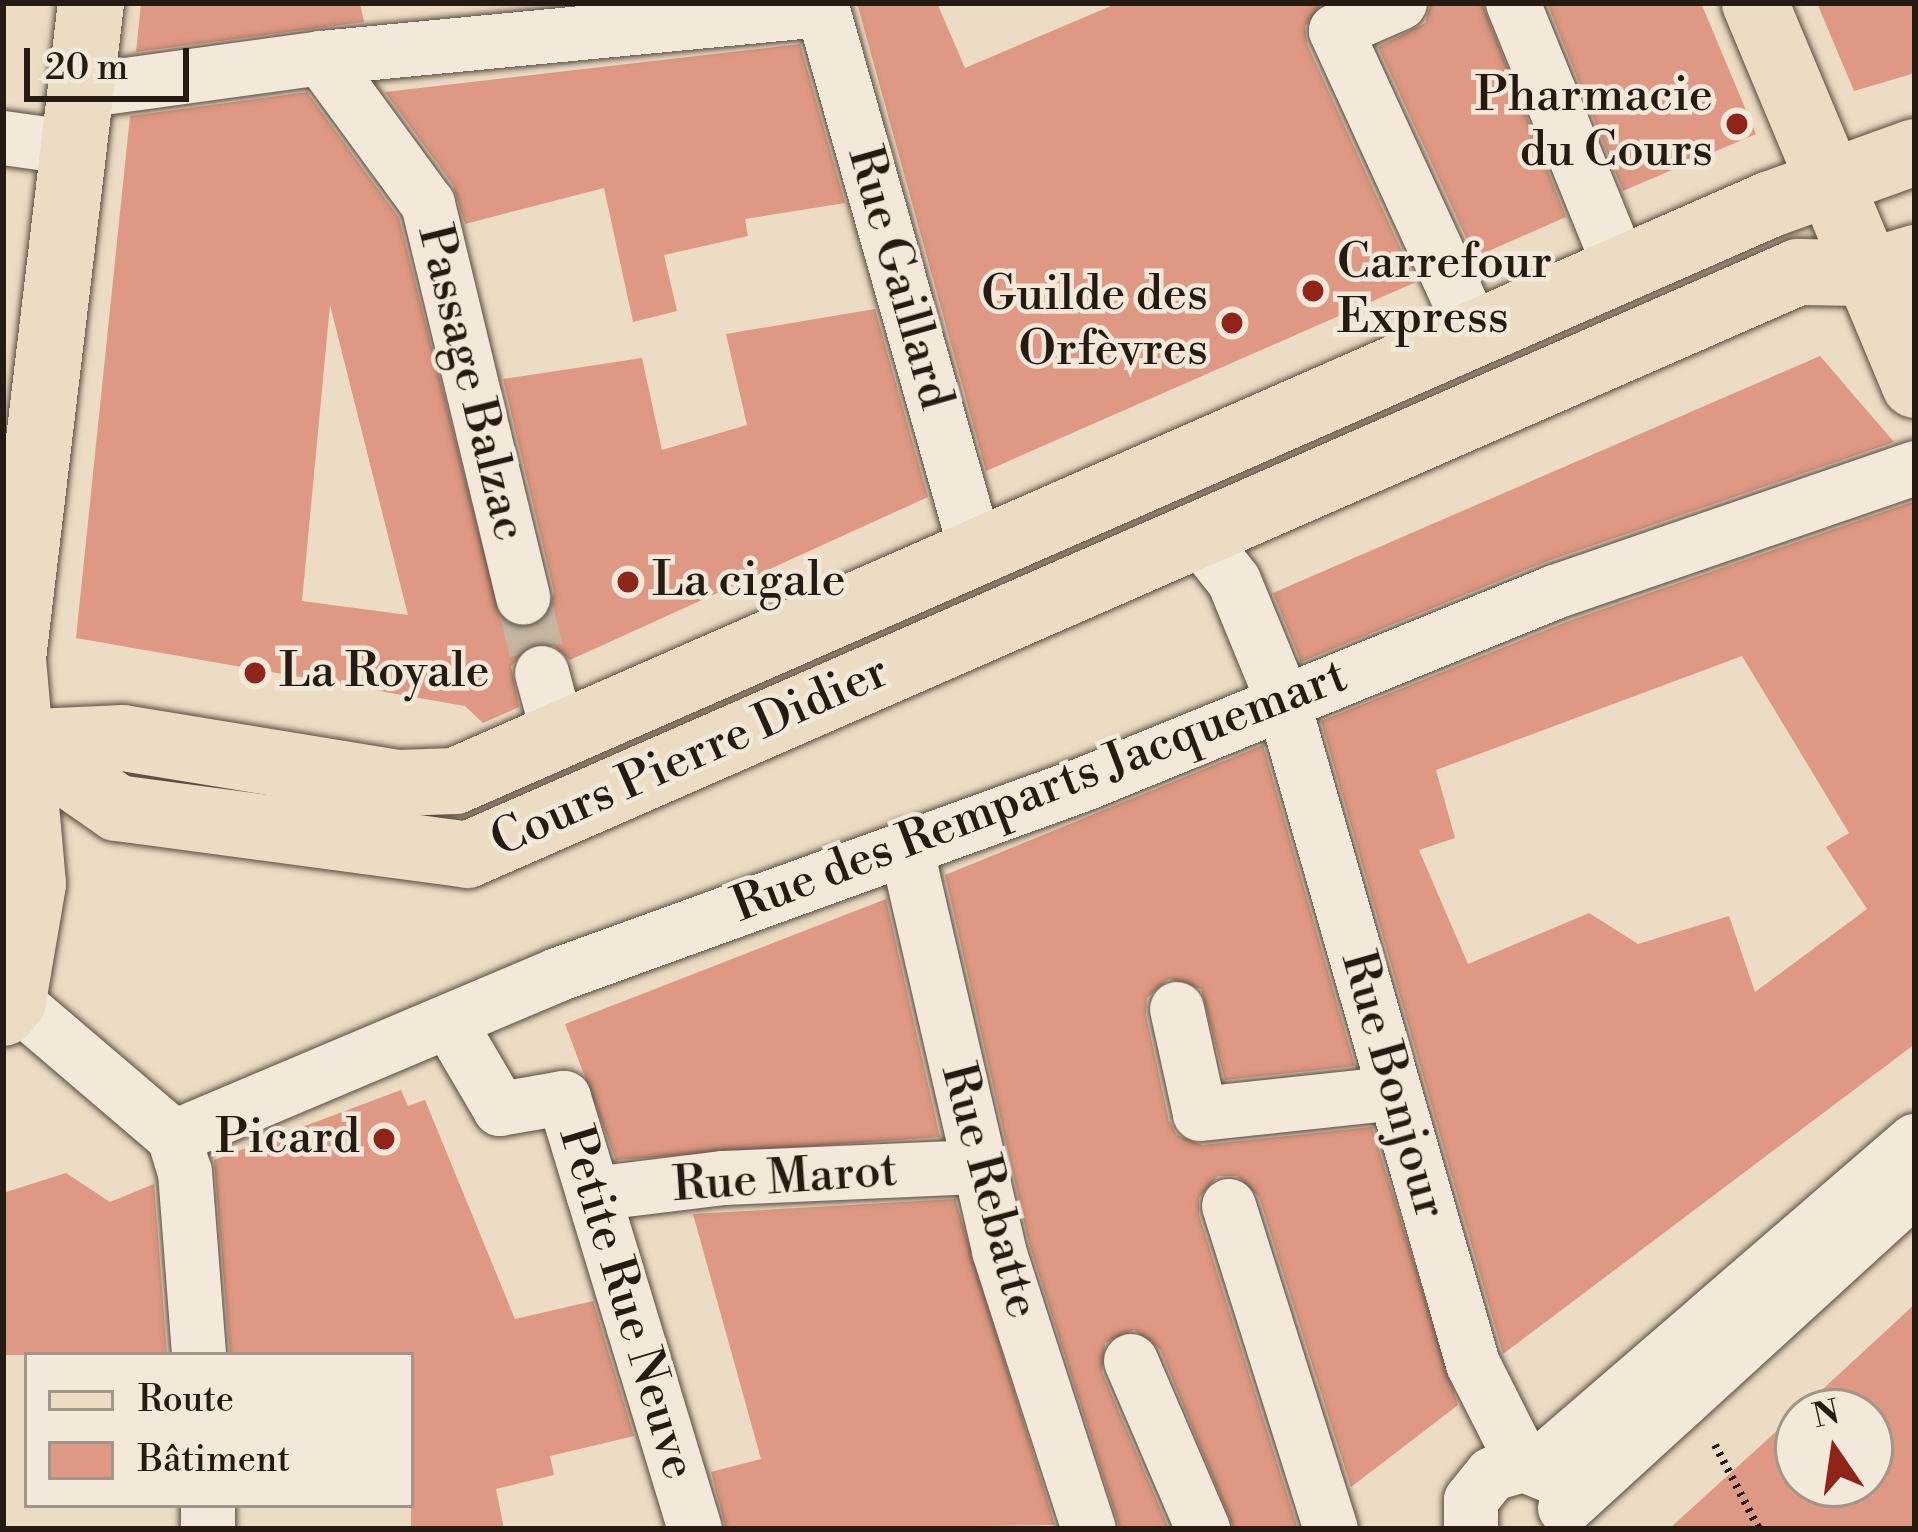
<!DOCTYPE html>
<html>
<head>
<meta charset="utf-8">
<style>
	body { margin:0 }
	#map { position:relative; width:1918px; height:1532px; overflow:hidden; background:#eddcc4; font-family:"Libre Bodoni",serif }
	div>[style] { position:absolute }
	.building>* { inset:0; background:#de9883 }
	.minor-tunnel>* { height:54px; margin-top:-27px; transform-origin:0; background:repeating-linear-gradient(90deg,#c5b5a0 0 54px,transparent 0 81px) }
	.path>* { height:8px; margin-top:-4px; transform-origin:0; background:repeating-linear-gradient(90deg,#251b10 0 3px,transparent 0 9px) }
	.roads { filter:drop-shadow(0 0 3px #574b3d) drop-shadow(0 0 3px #574b3d) }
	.minor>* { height:54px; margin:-27px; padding:0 27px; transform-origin:27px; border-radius:27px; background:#f3e8d9 }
	.major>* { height:66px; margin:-33px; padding:0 33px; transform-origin:33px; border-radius:33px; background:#eddcc4 }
	.dots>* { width:33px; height:33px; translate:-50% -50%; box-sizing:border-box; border:6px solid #f3e8d9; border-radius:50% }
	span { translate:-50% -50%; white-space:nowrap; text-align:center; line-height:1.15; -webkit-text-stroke:9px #f3e8d9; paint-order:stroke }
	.poi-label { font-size:48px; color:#251b10 }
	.right { translate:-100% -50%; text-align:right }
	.left { translate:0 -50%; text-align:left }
	.street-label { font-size:48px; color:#251b10 }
	.frame { position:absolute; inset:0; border:6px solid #251b10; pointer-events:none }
	.legend { position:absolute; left:24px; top:1352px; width:390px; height:156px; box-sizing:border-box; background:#f3e8d9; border:3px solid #a19689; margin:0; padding:15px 21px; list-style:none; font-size:36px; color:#251b10 }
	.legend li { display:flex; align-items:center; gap:24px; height:60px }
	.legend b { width:60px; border:3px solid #a19689 }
	.north { position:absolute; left:1774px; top:1388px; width:120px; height:120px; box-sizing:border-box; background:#f3e8d9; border:3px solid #a19689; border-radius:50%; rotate:347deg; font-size:33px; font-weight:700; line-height:48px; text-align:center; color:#251b10 }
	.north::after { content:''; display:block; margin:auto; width:42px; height:54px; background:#8f2418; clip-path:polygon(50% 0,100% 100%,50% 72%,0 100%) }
	.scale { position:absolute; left:24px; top:48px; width:165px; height:54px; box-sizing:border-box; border:6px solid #251b10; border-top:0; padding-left:15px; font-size:36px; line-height:42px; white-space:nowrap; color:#251b10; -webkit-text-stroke:9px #f3e8d9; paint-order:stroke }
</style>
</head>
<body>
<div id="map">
	<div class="building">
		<div style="clip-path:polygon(141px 3px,360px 3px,364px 22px,136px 52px)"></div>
		<div style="clip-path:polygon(857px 3px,937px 3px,965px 68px,1118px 3px,1322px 3px,1305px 27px,1307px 44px,1416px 282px,986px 471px)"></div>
		<div style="clip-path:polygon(1431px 3px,1482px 3px,1566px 217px,1475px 257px,1378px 47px,1425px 23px)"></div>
		<div style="clip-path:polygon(1547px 3px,1701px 3px,1756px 134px,1623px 191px)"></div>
		<div style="clip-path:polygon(1817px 3px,1915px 3px,1915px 73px,1854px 91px)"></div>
		<div style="clip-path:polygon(800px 44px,845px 203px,745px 219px,748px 236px,664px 255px,677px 311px,633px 322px,604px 188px,465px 224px,453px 185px,385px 92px)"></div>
		<div style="clip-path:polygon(evenodd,307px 92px,399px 218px,501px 620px,531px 628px,545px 620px,554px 592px,503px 379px,642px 358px,662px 450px,747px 425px,726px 334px,875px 309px,928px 497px,570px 660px,551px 643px,533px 643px,511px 666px,519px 707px,483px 723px,465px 706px,76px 638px,130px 116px,307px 92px,330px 305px,408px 615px,302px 601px,330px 305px)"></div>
		<div style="clip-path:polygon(1820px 356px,1894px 442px,1545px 562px,1301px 662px,1273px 593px)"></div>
		<div style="clip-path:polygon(evenodd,1915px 501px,1915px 1044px,1503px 1354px,1321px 721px,1566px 622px,1915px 501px,1742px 656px,1849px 833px,1826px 847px,1867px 909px,1755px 992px,1729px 916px,1638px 944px,1589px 913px,1468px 964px,1419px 850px,1455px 838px,1436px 770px,1742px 656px)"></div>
		<div style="clip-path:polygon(1263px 745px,1355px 1066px,1225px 1080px,1201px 989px,1169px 979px,1147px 998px,1146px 1015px,1169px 1121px,1177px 1135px,1202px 1145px,1372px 1127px,1458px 1405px,1351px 1487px,1259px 1197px,1237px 1176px,1218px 1176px,1199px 1198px,1199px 1215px,1298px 1529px,1234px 1529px,1160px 1349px,1134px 1330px,1105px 1343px,1102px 1372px,1169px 1529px,1120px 1529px,1029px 1243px,945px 875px)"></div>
		<div style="clip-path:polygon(886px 899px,940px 1137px,616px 1160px,565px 1024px)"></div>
		<div style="clip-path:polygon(401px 1090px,408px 1106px,425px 1100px,515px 1319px,593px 1301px,634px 1436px,550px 1456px,554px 1475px,496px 1489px,504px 1529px,411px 1529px,411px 1355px,230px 1355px,214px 1160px)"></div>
		<div style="clip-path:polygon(66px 1173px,110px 1202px,154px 1184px,167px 1355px,3px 1355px,3px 1193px)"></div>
		<div style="clip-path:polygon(955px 1199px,1055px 1525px,726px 1529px,711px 1472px,761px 1459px,693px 1214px)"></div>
		<div style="clip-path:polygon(evenodd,1915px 1304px,1915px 1529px,1669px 1529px,1825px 1387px,1915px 1304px,1798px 1412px,1870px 1412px,1870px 1484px,1798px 1484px,1798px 1412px)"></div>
	</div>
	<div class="minor-tunnel">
		<div style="left:523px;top:598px;width:77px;rotate:75.8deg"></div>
	</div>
	<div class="path">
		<div style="left:1715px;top:1445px;width:95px;rotate:62.4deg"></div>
	</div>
	<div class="roads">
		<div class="minor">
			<div style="left:821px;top:3px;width:573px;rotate:74.19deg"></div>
			<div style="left:1400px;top:3px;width:70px;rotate:156.4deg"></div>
			<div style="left:1336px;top:31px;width:333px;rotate:65.4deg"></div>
			<div style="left:1513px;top:3px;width:289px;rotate:67.9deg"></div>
			<div style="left:321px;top:58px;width:181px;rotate:53.8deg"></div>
			<div style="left:428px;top:204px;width:405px;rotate:76.4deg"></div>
			<div style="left:81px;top:91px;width:242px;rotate:-7.8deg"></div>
			<div style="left:321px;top:58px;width:503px;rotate:-5.47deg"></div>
			<div style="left:3px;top:138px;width:73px;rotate:7.9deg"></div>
			<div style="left:1196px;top:533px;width:61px;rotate:51.6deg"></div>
			<div style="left:1234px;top:581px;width:126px;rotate:67.7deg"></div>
			<div style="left:1282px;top:698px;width:693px;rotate:74deg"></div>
			<div style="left:1473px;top:1364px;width:113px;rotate:63.2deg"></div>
			<div style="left:542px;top:673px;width:65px;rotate:74.9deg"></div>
			<div style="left:906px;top:847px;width:415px;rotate:77deg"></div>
			<div style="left:999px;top:1251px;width:292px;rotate:72.1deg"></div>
			<div style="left:3px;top:991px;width:225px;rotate:40.5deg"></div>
			<div style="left:174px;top:1137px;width:37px;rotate:73deg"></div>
			<div style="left:185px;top:1172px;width:184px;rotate:85.6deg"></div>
			<div style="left:1177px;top:1009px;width:107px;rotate:77.6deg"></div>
			<div style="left:1200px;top:1114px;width:196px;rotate:-6.1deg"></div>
			<div style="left:449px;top:1022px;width:101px;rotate:59.6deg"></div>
			<div style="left:500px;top:1109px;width:65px;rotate:-9.8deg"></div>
			<div style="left:564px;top:1098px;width:450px;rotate:73.1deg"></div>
			<div style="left:174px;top:1137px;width:416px;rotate:-22.9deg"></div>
			<div style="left:557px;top:975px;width:564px;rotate:-19.91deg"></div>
			<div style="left:1087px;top:783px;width:505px;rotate:-22.2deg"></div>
			<div style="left:1555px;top:592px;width:381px;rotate:-19deg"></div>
			<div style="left:593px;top:1194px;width:132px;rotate:-7deg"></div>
			<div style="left:724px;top:1178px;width:253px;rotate:-2.5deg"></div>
			<div style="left:1229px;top:1206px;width:339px;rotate:72.5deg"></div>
			<div style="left:1131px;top:1361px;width:183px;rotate:66.8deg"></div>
			<div style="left:1537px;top:1467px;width:499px;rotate:-40.8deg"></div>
			<div style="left:208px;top:1505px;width:24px;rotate:90deg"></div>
			<div style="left:1565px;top:1508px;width:474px;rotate:-42.4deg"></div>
			<div style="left:1471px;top:1529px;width:29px;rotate:-90deg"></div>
			<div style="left:1471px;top:1500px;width:33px;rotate:-51deg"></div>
			<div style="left:1492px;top:1474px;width:33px;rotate:-16deg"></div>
			<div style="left:1524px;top:1465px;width:31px;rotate:22deg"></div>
		</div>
		<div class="major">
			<div style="left:1755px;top:3px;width:414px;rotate:67.3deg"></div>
			<div style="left:3px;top:729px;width:139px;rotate:34.7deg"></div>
			<div style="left:117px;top:808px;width:353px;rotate:7.6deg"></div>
			<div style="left:467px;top:855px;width:1453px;rotate:-23.65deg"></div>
			<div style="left:1798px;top:272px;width:67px;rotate:0.9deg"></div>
			<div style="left:1865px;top:273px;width:52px;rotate:-16.7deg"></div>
			<div style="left:13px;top:743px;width:110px;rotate:-2.6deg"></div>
			<div style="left:123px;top:738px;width:280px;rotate:9.3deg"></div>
			<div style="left:399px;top:783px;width:56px;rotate:-2deg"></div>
			<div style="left:455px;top:781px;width:1437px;rotate:-23.68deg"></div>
			<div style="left:1771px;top:204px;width:153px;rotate:-19.9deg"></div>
			<div style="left:3px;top:1013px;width:16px;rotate:-50deg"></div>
			<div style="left:13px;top:1001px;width:119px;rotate:-80.3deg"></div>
			<div style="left:33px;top:884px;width:227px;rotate:-95.1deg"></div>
			<div style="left:13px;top:658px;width:660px;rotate:-83.21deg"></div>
		</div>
	</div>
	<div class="dots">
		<div style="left:1737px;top:124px;background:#8f2418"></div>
		<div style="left:1313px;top:291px;background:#8f2418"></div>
		<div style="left:1232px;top:323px;background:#8f2418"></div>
		<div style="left:628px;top:582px;background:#8f2418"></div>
		<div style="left:255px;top:673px;background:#8f2418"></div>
		<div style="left:384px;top:1139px;background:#8f2418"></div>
	</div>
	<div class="poi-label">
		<span class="right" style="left:1713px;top:124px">Pharmacie<br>du Cours</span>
		<span class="left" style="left:1337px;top:291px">Carrefour<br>Express</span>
		<span class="right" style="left:1208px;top:323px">Guilde des<br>Orfèvres</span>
		<span class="left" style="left:652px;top:582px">La cigale</span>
		<span class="left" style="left:279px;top:673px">La Royale</span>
		<span class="right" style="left:360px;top:1139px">Picard</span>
	</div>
	<div class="street-label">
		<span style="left:899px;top:278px;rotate:74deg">Rue Gaillard</span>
		<span style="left:471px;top:383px;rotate:76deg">Passage Balzac</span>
		<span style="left:690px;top:757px;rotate:-24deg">Cours Pierre Didier</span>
		<span style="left:1040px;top:792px;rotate:-21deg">Rue des Remparts Jacquemart</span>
		<span style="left:1393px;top:1085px;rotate:74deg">Rue Bonjour</span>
		<span style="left:785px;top:1179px;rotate:-4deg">Rue Marot</span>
		<span style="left:989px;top:1191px;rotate:75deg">Rue Rebatte</span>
		<span style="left:626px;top:1303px;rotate:73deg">Petite Rue Neuve</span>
	</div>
	<div class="frame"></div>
	<ul class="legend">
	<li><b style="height:15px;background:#eddcc4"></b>Route</li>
	<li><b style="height:33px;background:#de9883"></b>Bâtiment</li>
	</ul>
	<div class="north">N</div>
	<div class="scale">20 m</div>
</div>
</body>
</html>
